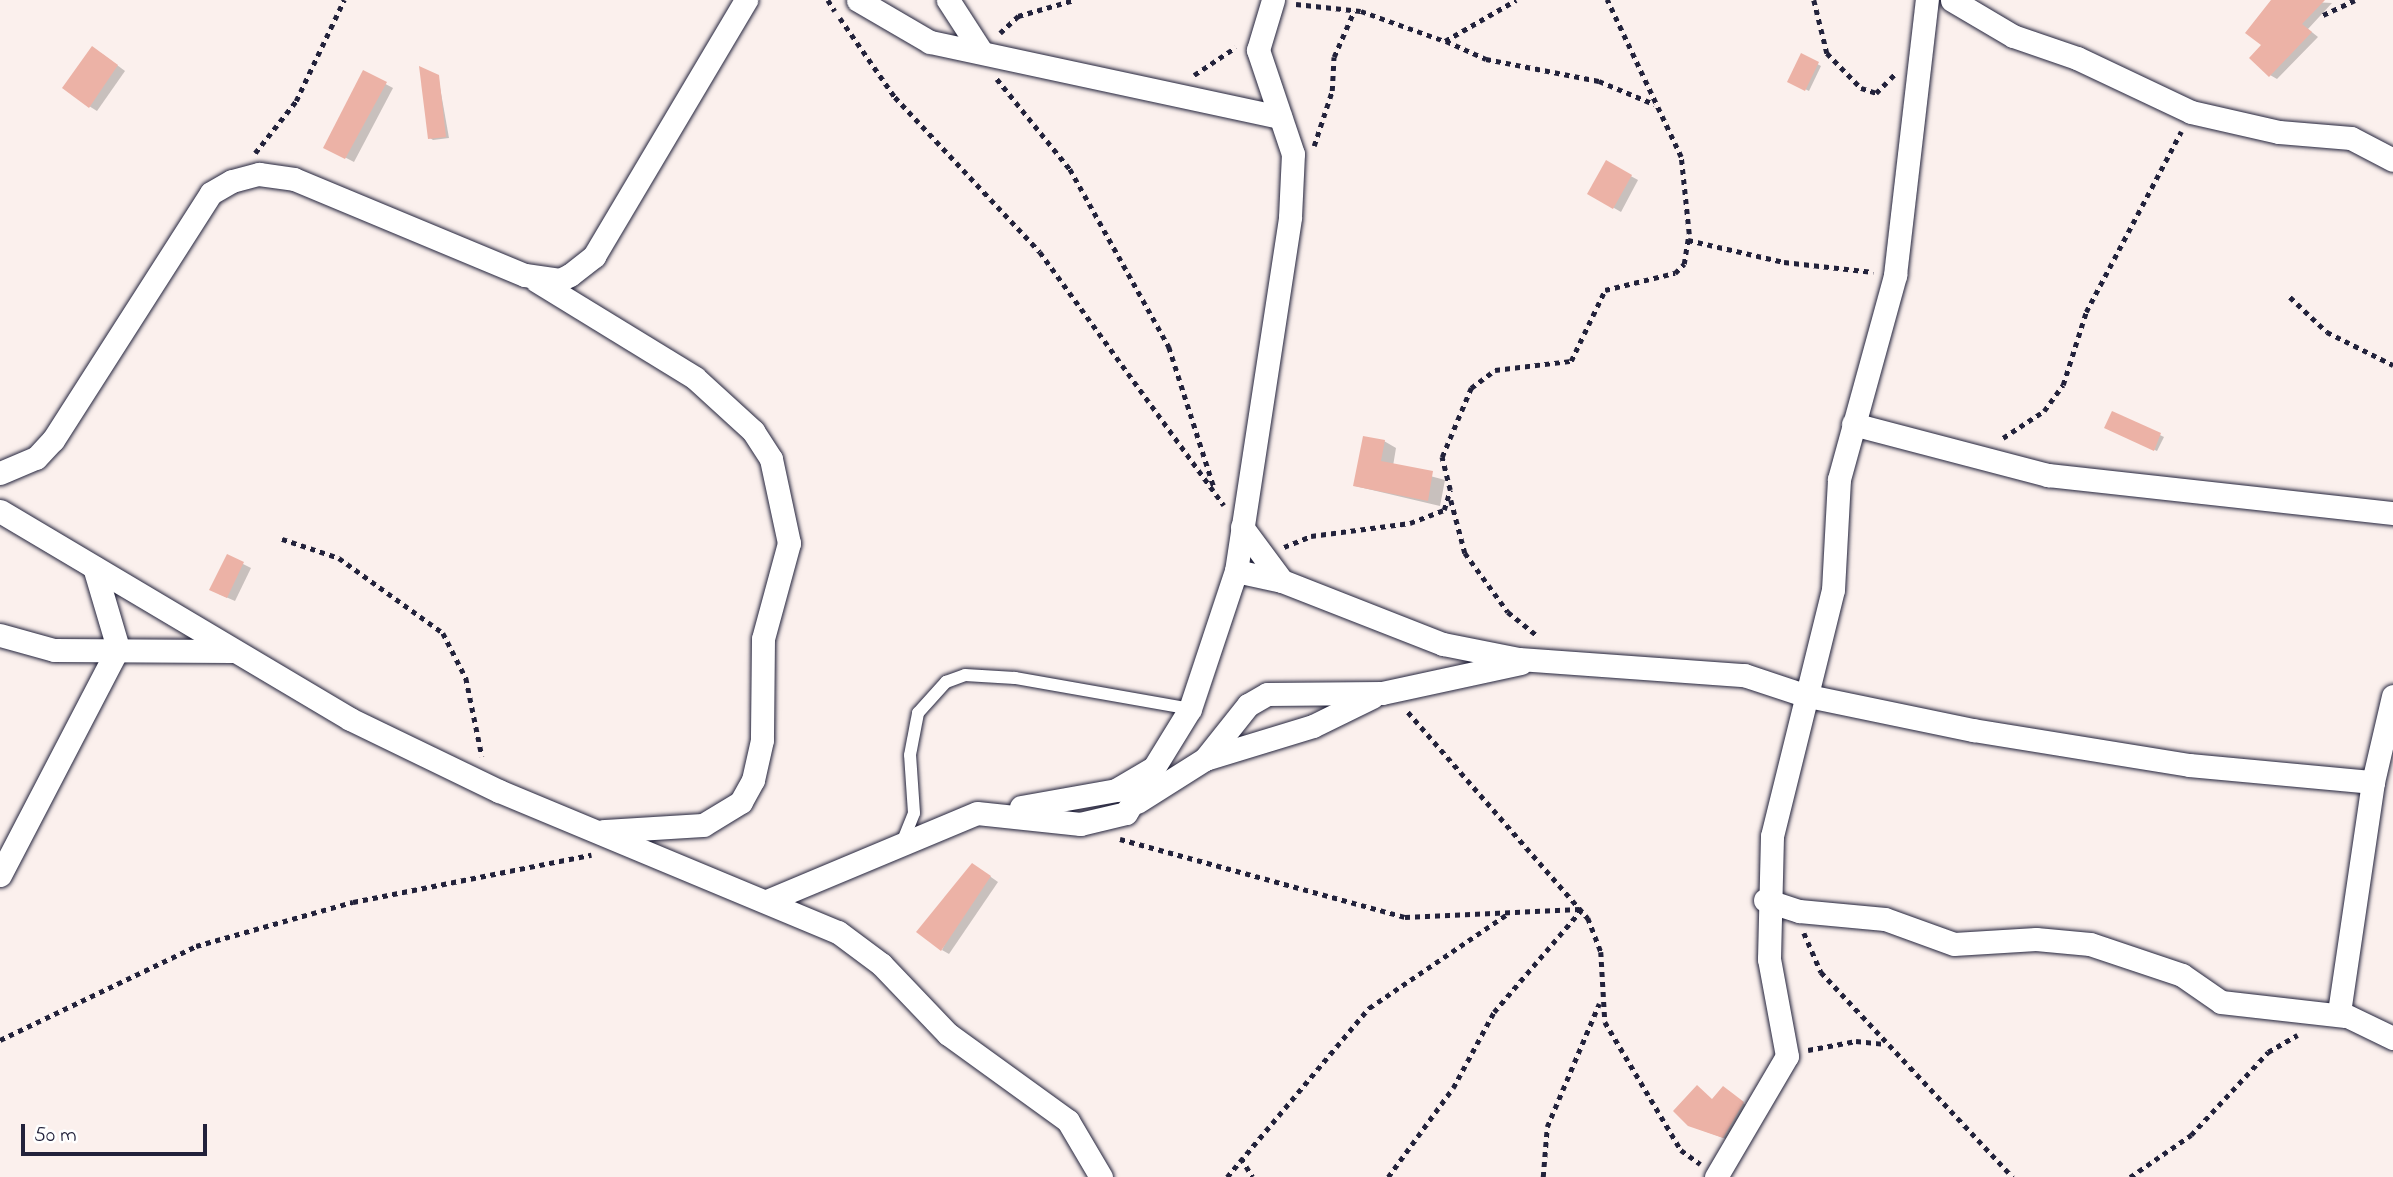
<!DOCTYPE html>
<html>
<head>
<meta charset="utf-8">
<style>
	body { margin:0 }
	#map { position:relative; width:2393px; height:1177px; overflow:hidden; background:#fbf0ed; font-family:"Indie Flower",sans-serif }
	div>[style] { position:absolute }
	.shadow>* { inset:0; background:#0003 }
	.building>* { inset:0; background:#ecb2a6 }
	.path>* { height:4.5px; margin-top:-2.25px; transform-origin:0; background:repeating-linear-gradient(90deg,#22223b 0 5px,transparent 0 10px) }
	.roads { filter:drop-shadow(0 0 2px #22223b) drop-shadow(0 0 2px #22223b) }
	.lane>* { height:12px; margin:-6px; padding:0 6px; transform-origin:6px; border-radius:6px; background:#fff }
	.street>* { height:23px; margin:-11.5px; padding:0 11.5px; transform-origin:11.5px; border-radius:11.5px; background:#fff }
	span { translate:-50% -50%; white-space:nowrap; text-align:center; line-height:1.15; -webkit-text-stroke:5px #fff; paint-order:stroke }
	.scale { position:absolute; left:21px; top:1124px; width:186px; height:32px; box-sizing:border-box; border:4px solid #22223b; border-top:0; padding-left:9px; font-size:21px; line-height:24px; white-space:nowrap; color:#22223b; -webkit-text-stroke:5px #fff; paint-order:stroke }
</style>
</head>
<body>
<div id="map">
	<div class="shadow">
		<div style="clip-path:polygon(2271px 0,2332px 3px,2308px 29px,2318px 37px,2277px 79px,2270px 75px,2264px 45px)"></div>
		<div style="clip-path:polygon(101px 53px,125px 71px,97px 111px,89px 106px)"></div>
		<div style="clip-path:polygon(1802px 56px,1821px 66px,1809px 91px,1789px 81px)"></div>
		<div style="clip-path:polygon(363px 72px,393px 88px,354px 162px,325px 147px)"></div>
		<div style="clip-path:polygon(438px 76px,449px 138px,433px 140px,430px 138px)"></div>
		<div style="clip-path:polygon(1607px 163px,1638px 180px,1621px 212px,1590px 194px)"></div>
		<div style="clip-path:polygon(2113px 413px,2164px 437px,2157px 451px,2106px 427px)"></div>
		<div style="clip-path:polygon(1384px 441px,1396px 448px,1393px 466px,1445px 480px,1440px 506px,1355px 486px)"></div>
		<div style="clip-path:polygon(227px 556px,251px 568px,235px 601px,219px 594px)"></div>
		<div style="clip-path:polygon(981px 870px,998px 882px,949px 954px,942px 950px)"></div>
		<div style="clip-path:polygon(1729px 1091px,1748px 1107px,1729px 1140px,1696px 1128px)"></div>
	</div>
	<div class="building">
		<div style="clip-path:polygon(2271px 0,2325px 0,2302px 24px,2312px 32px,2269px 77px,2249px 58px,2261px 45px,2245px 33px)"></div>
		<div style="clip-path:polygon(92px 46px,118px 65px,89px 108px,62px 88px)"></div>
		<div style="clip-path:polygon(1801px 53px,1819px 62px,1805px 91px,1787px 82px)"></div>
		<div style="clip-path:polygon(419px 66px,439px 75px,446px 137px,428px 139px)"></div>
		<div style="clip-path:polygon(363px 70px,387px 82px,345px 159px,323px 148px)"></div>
		<div style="clip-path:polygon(1606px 160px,1632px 175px,1613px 209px,1587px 194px)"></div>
		<div style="clip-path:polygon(2112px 411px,2161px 433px,2154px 451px,2104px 428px)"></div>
		<div style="clip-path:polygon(1363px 436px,1385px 440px,1381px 461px,1433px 471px,1428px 501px,1353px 486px)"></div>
		<div style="clip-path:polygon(227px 554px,244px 562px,227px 598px,209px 590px)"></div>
		<div style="clip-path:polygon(972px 863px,991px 876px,941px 951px,916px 932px)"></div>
		<div style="clip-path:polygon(1697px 1085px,1712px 1099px,1723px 1086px,1744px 1102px,1723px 1138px,1688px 1126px,1673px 1111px)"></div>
	</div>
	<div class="path">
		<div style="left:828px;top:0;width:13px;rotate:58deg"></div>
		<div style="left:1814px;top:0;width:55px;rotate:76.2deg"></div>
		<div style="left:1827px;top:53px;width:49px;rotate:45.8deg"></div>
		<div style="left:1861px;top:88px;width:16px;rotate:18deg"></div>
		<div style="left:1876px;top:93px;width:27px;rotate:-45deg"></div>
		<div style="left:1296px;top:4px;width:65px;rotate:6.1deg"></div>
		<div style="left:1361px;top:11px;width:89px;rotate:19.7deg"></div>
		<div style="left:1445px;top:41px;width:82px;rotate:-30deg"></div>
		<div style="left:2323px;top:15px;width:35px;rotate:-25deg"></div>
		<div style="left:840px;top:18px;width:96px;rotate:55.2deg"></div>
		<div style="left:895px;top:97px;width:212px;rotate:46.9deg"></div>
		<div style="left:1040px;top:252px;width:313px;rotate:54deg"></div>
		<div style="left:1000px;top:33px;width:25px;rotate:-43deg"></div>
		<div style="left:1018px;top:16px;width:58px;rotate:-15.9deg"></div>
		<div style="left:1446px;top:41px;width:44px;rotate:24.2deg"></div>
		<div style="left:1486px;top:59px;width:115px;rotate:11deg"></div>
		<div style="left:1599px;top:81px;width:60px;rotate:22.7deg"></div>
		<div style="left:1194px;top:75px;width:50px;rotate:-33.7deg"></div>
		<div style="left:997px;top:79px;width:116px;rotate:51deg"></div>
		<div style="left:1070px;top:169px;width:204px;rotate:60.9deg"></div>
		<div style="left:1169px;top:347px;width:150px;rotate:72.2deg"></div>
		<div style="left:1314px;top:146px;width:58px;rotate:-71.9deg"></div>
		<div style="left:1332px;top:91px;width:34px;rotate:-87deg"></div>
		<div style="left:1334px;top:57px;width:50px;rotate:-66.5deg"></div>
		<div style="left:255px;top:153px;width:66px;rotate:-51.7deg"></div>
		<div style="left:296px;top:101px;width:112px;rotate:-64.6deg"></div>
		<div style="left:1688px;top:240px;width:98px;rotate:12.9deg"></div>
		<div style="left:1784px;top:262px;width:90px;rotate:6.4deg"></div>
		<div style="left:2290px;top:297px;width:51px;rotate:43.4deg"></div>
		<div style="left:2327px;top:332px;width:74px;rotate:26.6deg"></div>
		<div style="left:2003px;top:438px;width:49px;rotate:-33.4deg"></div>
		<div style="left:2044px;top:411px;width:32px;rotate:-54deg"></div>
		<div style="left:2063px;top:385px;width:77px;rotate:-72.5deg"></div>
		<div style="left:2086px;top:312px;width:204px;rotate:-62.2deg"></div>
		<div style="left:1451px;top:500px;width:55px;rotate:75.2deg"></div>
		<div style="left:1465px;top:553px;width:73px;rotate:53.9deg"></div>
		<div style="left:1508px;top:612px;width:38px;rotate:39deg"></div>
		<div style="left:282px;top:539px;width:60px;rotate:18.4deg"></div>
		<div style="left:339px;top:558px;width:128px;rotate:35.8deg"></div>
		<div style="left:443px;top:633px;width:51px;rotate:62.9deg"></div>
		<div style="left:466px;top:678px;width:80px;rotate:78.4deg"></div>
		<div style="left:1284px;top:547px;width:29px;rotate:-22deg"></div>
		<div style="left:1311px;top:536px;width:100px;rotate:-7.5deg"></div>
		<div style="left:1410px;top:523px;width:36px;rotate:-21deg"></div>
		<div style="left:1444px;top:510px;width:21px;rotate:-73deg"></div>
		<div style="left:1450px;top:490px;width:34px;rotate:-104deg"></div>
		<div style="left:1442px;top:457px;width:75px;rotate:-67.2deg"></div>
		<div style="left:1471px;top:388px;width:30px;rotate:-37deg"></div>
		<div style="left:1495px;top:370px;width:77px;rotate:-6.8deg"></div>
		<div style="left:1571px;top:361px;width:79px;rotate:-64.4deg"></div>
		<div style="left:1605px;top:290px;width:72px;rotate:-13.7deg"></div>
		<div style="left:1675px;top:273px;width:13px;rotate:-45deg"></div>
		<div style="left:1684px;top:264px;width:30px;rotate:-81deg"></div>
		<div style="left:1689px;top:234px;width:77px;rotate:-95.9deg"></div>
		<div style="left:1681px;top:157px;width:174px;rotate:-115.2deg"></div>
		<div style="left:1408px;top:712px;width:274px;rotate:48.9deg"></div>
		<div style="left:1588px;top:918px;width:36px;rotate:69deg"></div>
		<div style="left:1601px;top:952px;width:70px;rotate:86.7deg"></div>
		<div style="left:1605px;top:1022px;width:149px;rotate:59.3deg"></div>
		<div style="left:1681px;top:1150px;width:24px;rotate:36deg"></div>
		<div style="left:1120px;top:839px;width:295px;rotate:15.3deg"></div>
		<div style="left:1405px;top:917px;width:175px;rotate:-2.6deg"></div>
		<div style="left:1804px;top:933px;width:43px;rotate:66.4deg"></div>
		<div style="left:1821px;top:972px;width:281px;rotate:46.9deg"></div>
		<div style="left:0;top:1040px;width:217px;rotate:-25.6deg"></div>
		<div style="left:196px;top:946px;width:163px;rotate:-15.7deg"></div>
		<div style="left:353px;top:902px;width:243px;rotate:-11.2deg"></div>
		<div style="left:1808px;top:1050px;width:49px;rotate:-10.6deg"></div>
		<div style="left:1856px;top:1041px;width:30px;rotate:6deg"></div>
		<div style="left:1241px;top:1158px;width:22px;rotate:58deg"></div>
		<div style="left:1227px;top:1177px;width:221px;rotate:-50deg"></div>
		<div style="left:1369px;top:1008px;width:169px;rotate:-34.2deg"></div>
		<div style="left:1388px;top:1177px;width:110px;rotate:-53.9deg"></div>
		<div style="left:1453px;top:1088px;width:86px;rotate:-61.7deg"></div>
		<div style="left:1494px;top:1012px;width:134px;rotate:-49.5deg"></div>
		<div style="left:1543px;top:1177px;width:50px;rotate:-85.4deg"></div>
		<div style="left:1547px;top:1127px;width:134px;rotate:-67.1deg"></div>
		<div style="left:2130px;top:1177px;width:74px;rotate:-34.5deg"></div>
		<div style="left:2191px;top:1135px;width:113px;rotate:-47.1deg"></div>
		<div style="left:2268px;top:1052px;width:34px;rotate:-30deg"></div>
	</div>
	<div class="roads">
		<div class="lane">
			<div style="left:902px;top:843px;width:32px;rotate:-68deg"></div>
			<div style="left:914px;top:813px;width:58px;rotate:-93.9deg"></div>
			<div style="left:910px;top:755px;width:43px;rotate:-79.2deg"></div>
			<div style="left:918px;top:713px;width:42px;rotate:-47.9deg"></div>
			<div style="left:946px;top:682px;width:20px;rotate:-20deg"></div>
			<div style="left:965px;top:675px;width:50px;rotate:3.4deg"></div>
			<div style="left:1015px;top:678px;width:178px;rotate:10deg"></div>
		</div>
		<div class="street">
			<div style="left:858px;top:0;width:83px;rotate:30.3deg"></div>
			<div style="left:930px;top:42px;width:358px;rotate:12.1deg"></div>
			<div style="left:948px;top:0;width:61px;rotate:57.1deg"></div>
			<div style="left:1952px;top:0;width:71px;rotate:30.5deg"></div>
			<div style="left:2013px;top:36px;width:68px;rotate:19deg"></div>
			<div style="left:2077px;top:58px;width:126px;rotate:25.3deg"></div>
			<div style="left:2191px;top:112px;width:90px;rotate:12.8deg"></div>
			<div style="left:2279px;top:132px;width:72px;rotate:4.8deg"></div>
			<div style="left:2351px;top:138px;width:47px;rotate:27.6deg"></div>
			<div style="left:537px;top:281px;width:185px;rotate:31.5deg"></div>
			<div style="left:695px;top:378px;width:79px;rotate:42.4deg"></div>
			<div style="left:753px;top:431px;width:33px;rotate:57deg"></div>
			<div style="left:771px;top:459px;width:86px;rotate:77.9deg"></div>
			<div style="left:789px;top:543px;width:99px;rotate:105.2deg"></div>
			<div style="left:763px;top:639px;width:101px;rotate:90.6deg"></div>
			<div style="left:762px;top:740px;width:41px;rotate:102.7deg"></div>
			<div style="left:753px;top:780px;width:25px;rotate:119deg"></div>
			<div style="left:741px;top:802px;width:44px;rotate:148.8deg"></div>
			<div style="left:703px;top:825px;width:99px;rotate:176.5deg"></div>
			<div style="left:1853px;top:424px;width:202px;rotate:14.7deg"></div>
			<div style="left:2048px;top:475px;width:347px;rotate:6.3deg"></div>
			<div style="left:0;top:473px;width:39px;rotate:-23deg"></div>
			<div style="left:36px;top:458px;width:25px;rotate:-47deg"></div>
			<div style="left:53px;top:440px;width:293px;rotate:-57.4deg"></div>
			<div style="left:211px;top:193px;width:24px;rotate:-30deg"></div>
			<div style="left:232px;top:181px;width:28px;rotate:-15deg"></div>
			<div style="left:259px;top:174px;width:35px;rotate:8deg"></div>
			<div style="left:294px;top:179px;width:250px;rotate:22.6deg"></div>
			<div style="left:525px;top:275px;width:35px;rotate:8deg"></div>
			<div style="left:560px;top:280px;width:11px;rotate:-27deg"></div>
			<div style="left:570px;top:275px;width:31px;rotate:-38deg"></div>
			<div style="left:594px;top:256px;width:298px;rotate:-59.3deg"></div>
			<div style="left:0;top:511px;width:407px;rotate:30.7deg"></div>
			<div style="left:350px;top:719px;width:165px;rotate:25.8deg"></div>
			<div style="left:499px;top:791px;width:367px;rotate:22.6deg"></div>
			<div style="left:838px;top:932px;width:54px;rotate:36.7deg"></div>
			<div style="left:881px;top:964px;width:97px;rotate:46.3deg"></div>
			<div style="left:948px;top:1034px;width:148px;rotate:35.9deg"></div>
			<div style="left:1068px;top:1121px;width:65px;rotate:59.5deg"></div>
			<div style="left:1242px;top:527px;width:67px;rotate:53.5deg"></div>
			<div style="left:1236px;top:571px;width:47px;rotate:12.3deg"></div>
			<div style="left:1282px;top:581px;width:173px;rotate:21.4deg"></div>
			<div style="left:1443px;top:644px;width:77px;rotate:11.2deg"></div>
			<div style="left:1519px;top:659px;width:226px;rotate:4.1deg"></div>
			<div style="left:1744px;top:675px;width:63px;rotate:18.4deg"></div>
			<div style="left:1804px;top:695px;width:173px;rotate:11.7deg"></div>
			<div style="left:1973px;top:730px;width:219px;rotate:9.2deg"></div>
			<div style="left:2189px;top:765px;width:185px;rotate:5.3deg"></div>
			<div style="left:0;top:635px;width:56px;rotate:15.5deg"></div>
			<div style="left:54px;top:650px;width:178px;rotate:0.3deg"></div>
			<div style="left:2393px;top:696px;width:88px;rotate:103.1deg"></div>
			<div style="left:2373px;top:782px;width:232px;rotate:98.4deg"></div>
			<div style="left:2339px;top:1012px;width:60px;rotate:25.7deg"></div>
			<div style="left:1205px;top:759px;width:113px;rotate:-17deg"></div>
			<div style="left:1313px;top:726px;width:66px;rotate:-26.2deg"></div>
			<div style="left:1137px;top:802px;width:80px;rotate:-32.3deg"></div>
			<div style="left:1205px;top:759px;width:69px;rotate:-51.5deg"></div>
			<div style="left:1248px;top:705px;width:22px;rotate:-30deg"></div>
			<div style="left:1267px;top:694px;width:115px;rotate:-0.5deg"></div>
			<div style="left:1382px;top:693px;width:142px;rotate:-12.2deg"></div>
			<div style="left:1021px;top:807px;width:97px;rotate:-10.1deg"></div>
			<div style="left:1116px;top:790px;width:43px;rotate:-30.7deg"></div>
			<div style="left:0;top:875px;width:256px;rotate:-62.5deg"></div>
			<div style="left:118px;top:648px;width:84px;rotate:-106.5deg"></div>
			<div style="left:769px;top:900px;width:225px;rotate:-22.7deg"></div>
			<div style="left:977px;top:813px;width:104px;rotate:6.1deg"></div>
			<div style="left:1080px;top:824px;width:47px;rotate:-13.4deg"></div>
			<div style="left:1126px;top:813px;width:122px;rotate:-58.4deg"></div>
			<div style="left:1190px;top:709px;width:145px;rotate:-71.6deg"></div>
			<div style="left:1236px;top:571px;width:358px;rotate:-81.3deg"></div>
			<div style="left:1290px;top:217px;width:63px;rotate:-87.3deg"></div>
			<div style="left:1293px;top:154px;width:110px;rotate:-108.6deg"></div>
			<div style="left:1258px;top:50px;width:52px;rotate:-73.3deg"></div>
			<div style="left:1765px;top:900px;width:36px;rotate:18deg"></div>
			<div style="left:1799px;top:911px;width:86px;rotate:5.3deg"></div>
			<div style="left:1885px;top:919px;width:73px;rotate:19.9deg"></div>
			<div style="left:1954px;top:944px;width:82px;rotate:-3.5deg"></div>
			<div style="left:2036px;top:939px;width:54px;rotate:5.3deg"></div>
			<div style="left:2090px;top:944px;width:97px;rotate:18.6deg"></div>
			<div style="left:2182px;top:975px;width:47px;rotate:34.7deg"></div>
			<div style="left:2221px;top:1002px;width:123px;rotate:6.5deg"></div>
			<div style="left:1716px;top:1177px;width:140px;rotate:-59.6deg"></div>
			<div style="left:1787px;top:1056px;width:99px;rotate:-100.5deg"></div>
			<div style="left:1769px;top:959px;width:123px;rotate:-88.6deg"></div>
			<div style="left:1772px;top:836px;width:253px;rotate:-76.1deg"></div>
			<div style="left:1833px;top:590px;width:111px;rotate:-86.9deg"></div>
			<div style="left:1839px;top:479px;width:212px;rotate:-74.6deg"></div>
			<div style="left:1895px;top:275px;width:277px;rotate:-83.4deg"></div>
		</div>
	</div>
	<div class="scale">50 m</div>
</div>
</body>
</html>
